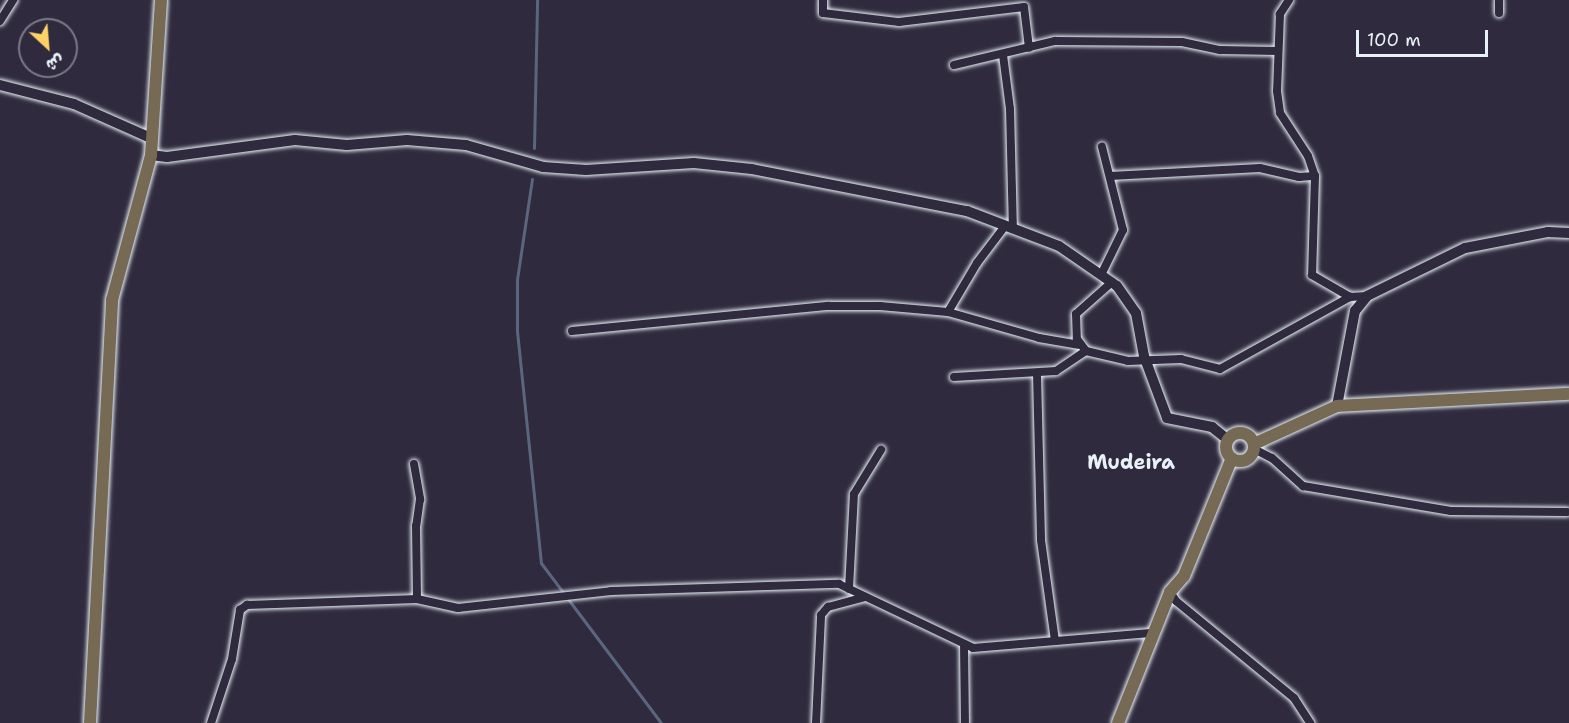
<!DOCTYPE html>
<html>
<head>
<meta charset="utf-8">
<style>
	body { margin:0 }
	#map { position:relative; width:1569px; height:723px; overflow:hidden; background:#2f2a3d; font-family:"Shantell Sans","Playpen Sans Arabic",sans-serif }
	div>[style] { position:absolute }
	.stream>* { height:3px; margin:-1.5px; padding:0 1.5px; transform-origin:1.5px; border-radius:1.5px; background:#5a667e }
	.roads { filter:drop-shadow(0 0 2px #e8f1f8) drop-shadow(0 0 2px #e8f1f8) }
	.street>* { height:8px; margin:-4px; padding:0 4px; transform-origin:4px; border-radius:4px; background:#2f2a3d }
	.secondary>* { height:10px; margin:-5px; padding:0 5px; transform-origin:5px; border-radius:5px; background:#2f2a3d }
	.primary>* { height:12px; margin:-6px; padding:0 6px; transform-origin:6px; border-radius:6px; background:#776a54 }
	.primary>.ring { margin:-6px; padding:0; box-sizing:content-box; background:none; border:12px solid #776a54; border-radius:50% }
	span { translate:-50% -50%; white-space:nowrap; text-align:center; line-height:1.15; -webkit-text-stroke:5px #2f2a3d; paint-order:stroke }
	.quarter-label { font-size:20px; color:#e8f1f8; font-weight:700 }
	.north { position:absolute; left:18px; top:18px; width:60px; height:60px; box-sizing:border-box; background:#2f2a3d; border:2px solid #797a88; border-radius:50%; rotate:154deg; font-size:16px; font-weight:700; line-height:24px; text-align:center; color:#e8f1f8 }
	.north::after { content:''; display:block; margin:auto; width:21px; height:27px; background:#ffd166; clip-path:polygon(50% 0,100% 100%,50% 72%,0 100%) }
	.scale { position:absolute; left:1356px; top:30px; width:132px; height:27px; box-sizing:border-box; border:3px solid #e8f1f8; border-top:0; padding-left:8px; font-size:18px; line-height:21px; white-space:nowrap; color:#e8f1f8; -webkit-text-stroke:4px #2f2a3d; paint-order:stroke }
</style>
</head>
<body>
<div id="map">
	<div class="stream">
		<div style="left:534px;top:148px;width:148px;rotate:-88.8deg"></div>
		<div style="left:532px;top:179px;width:101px;rotate:98.5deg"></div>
		<div style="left:517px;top:279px;width:52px;rotate:90deg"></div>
		<div style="left:517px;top:331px;width:233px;rotate:84.1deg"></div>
		<div style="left:541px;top:563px;width:38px;rotate:53deg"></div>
		<div style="left:568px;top:599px;width:155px;rotate:53.1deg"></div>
	</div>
	<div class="roads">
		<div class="street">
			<div style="left:823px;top:0;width:13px;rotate:90deg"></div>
			<div style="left:823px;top:13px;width:77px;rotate:6.8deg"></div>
			<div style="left:899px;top:22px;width:126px;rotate:-6.8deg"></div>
			<div style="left:1024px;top:7px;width:41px;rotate:83deg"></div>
			<div style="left:1289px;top:0;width:17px;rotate:123deg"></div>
			<div style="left:1280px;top:14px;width:77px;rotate:92.2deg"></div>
			<div style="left:1277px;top:91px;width:22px;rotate:82deg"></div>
			<div style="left:1280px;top:113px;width:51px;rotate:56.9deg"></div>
			<div style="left:1308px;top:156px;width:21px;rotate:71deg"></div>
			<div style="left:1315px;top:176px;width:99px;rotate:91.7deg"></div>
			<div style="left:1312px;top:275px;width:44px;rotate:30.1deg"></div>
			<div style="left:1499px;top:0;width:13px;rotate:90deg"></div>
			<div style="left:0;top:21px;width:25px;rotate:-58deg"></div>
			<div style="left:1003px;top:55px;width:54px;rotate:82.6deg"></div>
			<div style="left:1010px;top:109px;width:120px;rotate:88.6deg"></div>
			<div style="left:954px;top:65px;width:104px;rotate:-13.4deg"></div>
			<div style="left:1055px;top:41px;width:127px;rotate:0.5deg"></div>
			<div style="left:1182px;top:42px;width:39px;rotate:12deg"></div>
			<div style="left:1220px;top:50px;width:57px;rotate:1deg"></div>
			<div style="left:1110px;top:176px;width:150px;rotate:-3.1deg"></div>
			<div style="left:1260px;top:168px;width:40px;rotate:13deg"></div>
			<div style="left:1299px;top:177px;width:16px;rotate:-4deg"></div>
			<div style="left:1101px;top:275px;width:50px;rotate:-63.9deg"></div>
			<div style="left:1123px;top:230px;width:86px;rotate:-104.2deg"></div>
			<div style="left:1112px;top:282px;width:48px;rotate:138.4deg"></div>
			<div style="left:1076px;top:314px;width:25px;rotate:88deg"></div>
			<div style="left:1077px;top:339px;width:15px;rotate:53deg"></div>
			<div style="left:1086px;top:351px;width:43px;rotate:13.4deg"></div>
			<div style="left:1128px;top:361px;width:53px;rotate:-2.2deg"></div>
			<div style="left:1181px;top:359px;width:40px;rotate:14.4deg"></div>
			<div style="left:1220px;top:369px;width:149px;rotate:-29deg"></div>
			<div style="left:1350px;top:297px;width:17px;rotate:-3deg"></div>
			<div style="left:948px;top:312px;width:57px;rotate:-59.4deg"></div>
			<div style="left:977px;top:263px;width:46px;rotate:-52.9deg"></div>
			<div style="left:572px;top:331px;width:258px;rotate:-5.6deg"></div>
			<div style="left:829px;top:306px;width:51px"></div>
			<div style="left:880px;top:306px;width:68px;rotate:5deg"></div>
			<div style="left:948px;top:312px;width:95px;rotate:15.9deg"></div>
			<div style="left:1039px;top:338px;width:42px;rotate:9.7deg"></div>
			<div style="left:1037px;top:374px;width:166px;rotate:88.6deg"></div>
			<div style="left:1041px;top:540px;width:102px;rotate:82.1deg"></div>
			<div style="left:954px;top:377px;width:102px;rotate:-3.4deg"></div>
			<div style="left:1056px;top:371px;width:36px;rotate:-34deg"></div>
			<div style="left:1254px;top:449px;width:20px;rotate:27deg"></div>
			<div style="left:1272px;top:458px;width:42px;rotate:42.1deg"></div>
			<div style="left:1303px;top:486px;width:150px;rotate:9.6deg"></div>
			<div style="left:1451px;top:511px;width:116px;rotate:0.5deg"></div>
			<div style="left:414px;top:464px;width:36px;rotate:80deg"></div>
			<div style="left:420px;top:499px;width:27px;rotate:98deg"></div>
			<div style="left:416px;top:526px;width:73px;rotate:89.2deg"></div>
			<div style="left:849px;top:589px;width:95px;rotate:-87deg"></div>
			<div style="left:854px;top:494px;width:52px;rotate:-58.5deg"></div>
			<div style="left:1170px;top:592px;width:11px;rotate:56deg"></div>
			<div style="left:1176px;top:601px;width:153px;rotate:39.4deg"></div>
			<div style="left:1294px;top:698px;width:30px;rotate:57deg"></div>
			<div style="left:964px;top:644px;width:79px;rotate:89.3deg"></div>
			<div style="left:211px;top:723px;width:67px;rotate:-71.8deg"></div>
			<div style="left:232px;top:659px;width:50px;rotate:-80.7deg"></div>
			<div style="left:240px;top:610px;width:9px;rotate:-36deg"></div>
			<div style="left:247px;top:605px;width:170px;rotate:-2deg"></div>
			<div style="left:417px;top:599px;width:42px;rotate:12.4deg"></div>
			<div style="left:458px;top:608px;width:154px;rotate:-6.3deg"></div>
			<div style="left:611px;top:591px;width:228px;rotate:-1.8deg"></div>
			<div style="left:839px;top:584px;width:148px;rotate:25.5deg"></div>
			<div style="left:973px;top:648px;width:181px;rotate:-4.8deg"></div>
			<div style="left:816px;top:723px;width:108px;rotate:-87.3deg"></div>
			<div style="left:821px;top:615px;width:11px;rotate:-49deg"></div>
			<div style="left:828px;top:607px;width:38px;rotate:-15deg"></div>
		</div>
		<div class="secondary">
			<div style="left:0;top:85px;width:76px;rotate:14.4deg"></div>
			<div style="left:74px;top:104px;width:86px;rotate:23.9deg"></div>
			<div style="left:151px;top:155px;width:16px;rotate:7deg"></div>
			<div style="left:167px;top:157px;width:129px;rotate:-7.6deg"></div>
			<div style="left:295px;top:140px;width:52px;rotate:5.5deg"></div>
			<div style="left:347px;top:145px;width:60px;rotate:-4.8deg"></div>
			<div style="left:407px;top:140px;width:59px;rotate:4.8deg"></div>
			<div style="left:466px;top:145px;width:80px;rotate:15.9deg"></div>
			<div style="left:543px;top:167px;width:43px;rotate:4deg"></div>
			<div style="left:586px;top:170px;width:108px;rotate:-3.7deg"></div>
			<div style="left:694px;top:163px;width:58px;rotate:5.9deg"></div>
			<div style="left:752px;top:169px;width:219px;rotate:11.1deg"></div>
			<div style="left:967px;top:211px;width:98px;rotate:20.8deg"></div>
			<div style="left:1059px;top:246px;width:70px;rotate:34.6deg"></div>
			<div style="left:1117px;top:286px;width:33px;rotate:55deg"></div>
			<div style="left:1136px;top:313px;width:44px;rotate:79.5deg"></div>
			<div style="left:1144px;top:356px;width:66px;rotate:69.6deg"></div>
			<div style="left:1167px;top:418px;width:46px;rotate:11.3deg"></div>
			<div style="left:1212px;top:427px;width:21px;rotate:39deg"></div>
			<div style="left:1337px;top:406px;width:97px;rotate:-79.3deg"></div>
			<div style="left:1355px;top:311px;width:19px;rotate:-51deg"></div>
			<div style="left:1367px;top:296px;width:109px;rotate:-26.1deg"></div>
			<div style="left:1465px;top:248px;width:85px;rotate:-10.9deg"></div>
			<div style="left:1548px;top:232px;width:21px;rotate:3deg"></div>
		</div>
		<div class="primary">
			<div class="ring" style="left:1226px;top:433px;width:16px;height:16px"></div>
			<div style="left:1254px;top:444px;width:91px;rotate:-24.6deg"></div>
			<div style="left:1337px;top:406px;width:232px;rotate:-3deg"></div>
			<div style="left:90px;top:723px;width:424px;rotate:-87deg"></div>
			<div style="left:112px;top:300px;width:150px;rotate:-74.9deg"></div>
			<div style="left:151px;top:155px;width:155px;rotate:-86.3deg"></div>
			<div style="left:1118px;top:723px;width:141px;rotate:-68.3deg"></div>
			<div style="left:1170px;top:592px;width:21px;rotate:-49deg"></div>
			<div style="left:1184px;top:576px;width:127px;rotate:-67.9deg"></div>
		</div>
	</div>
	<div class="quarter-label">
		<span style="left:1131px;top:462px">Mudeira</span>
	</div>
	<div class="north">ش</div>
	<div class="scale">100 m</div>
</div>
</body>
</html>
